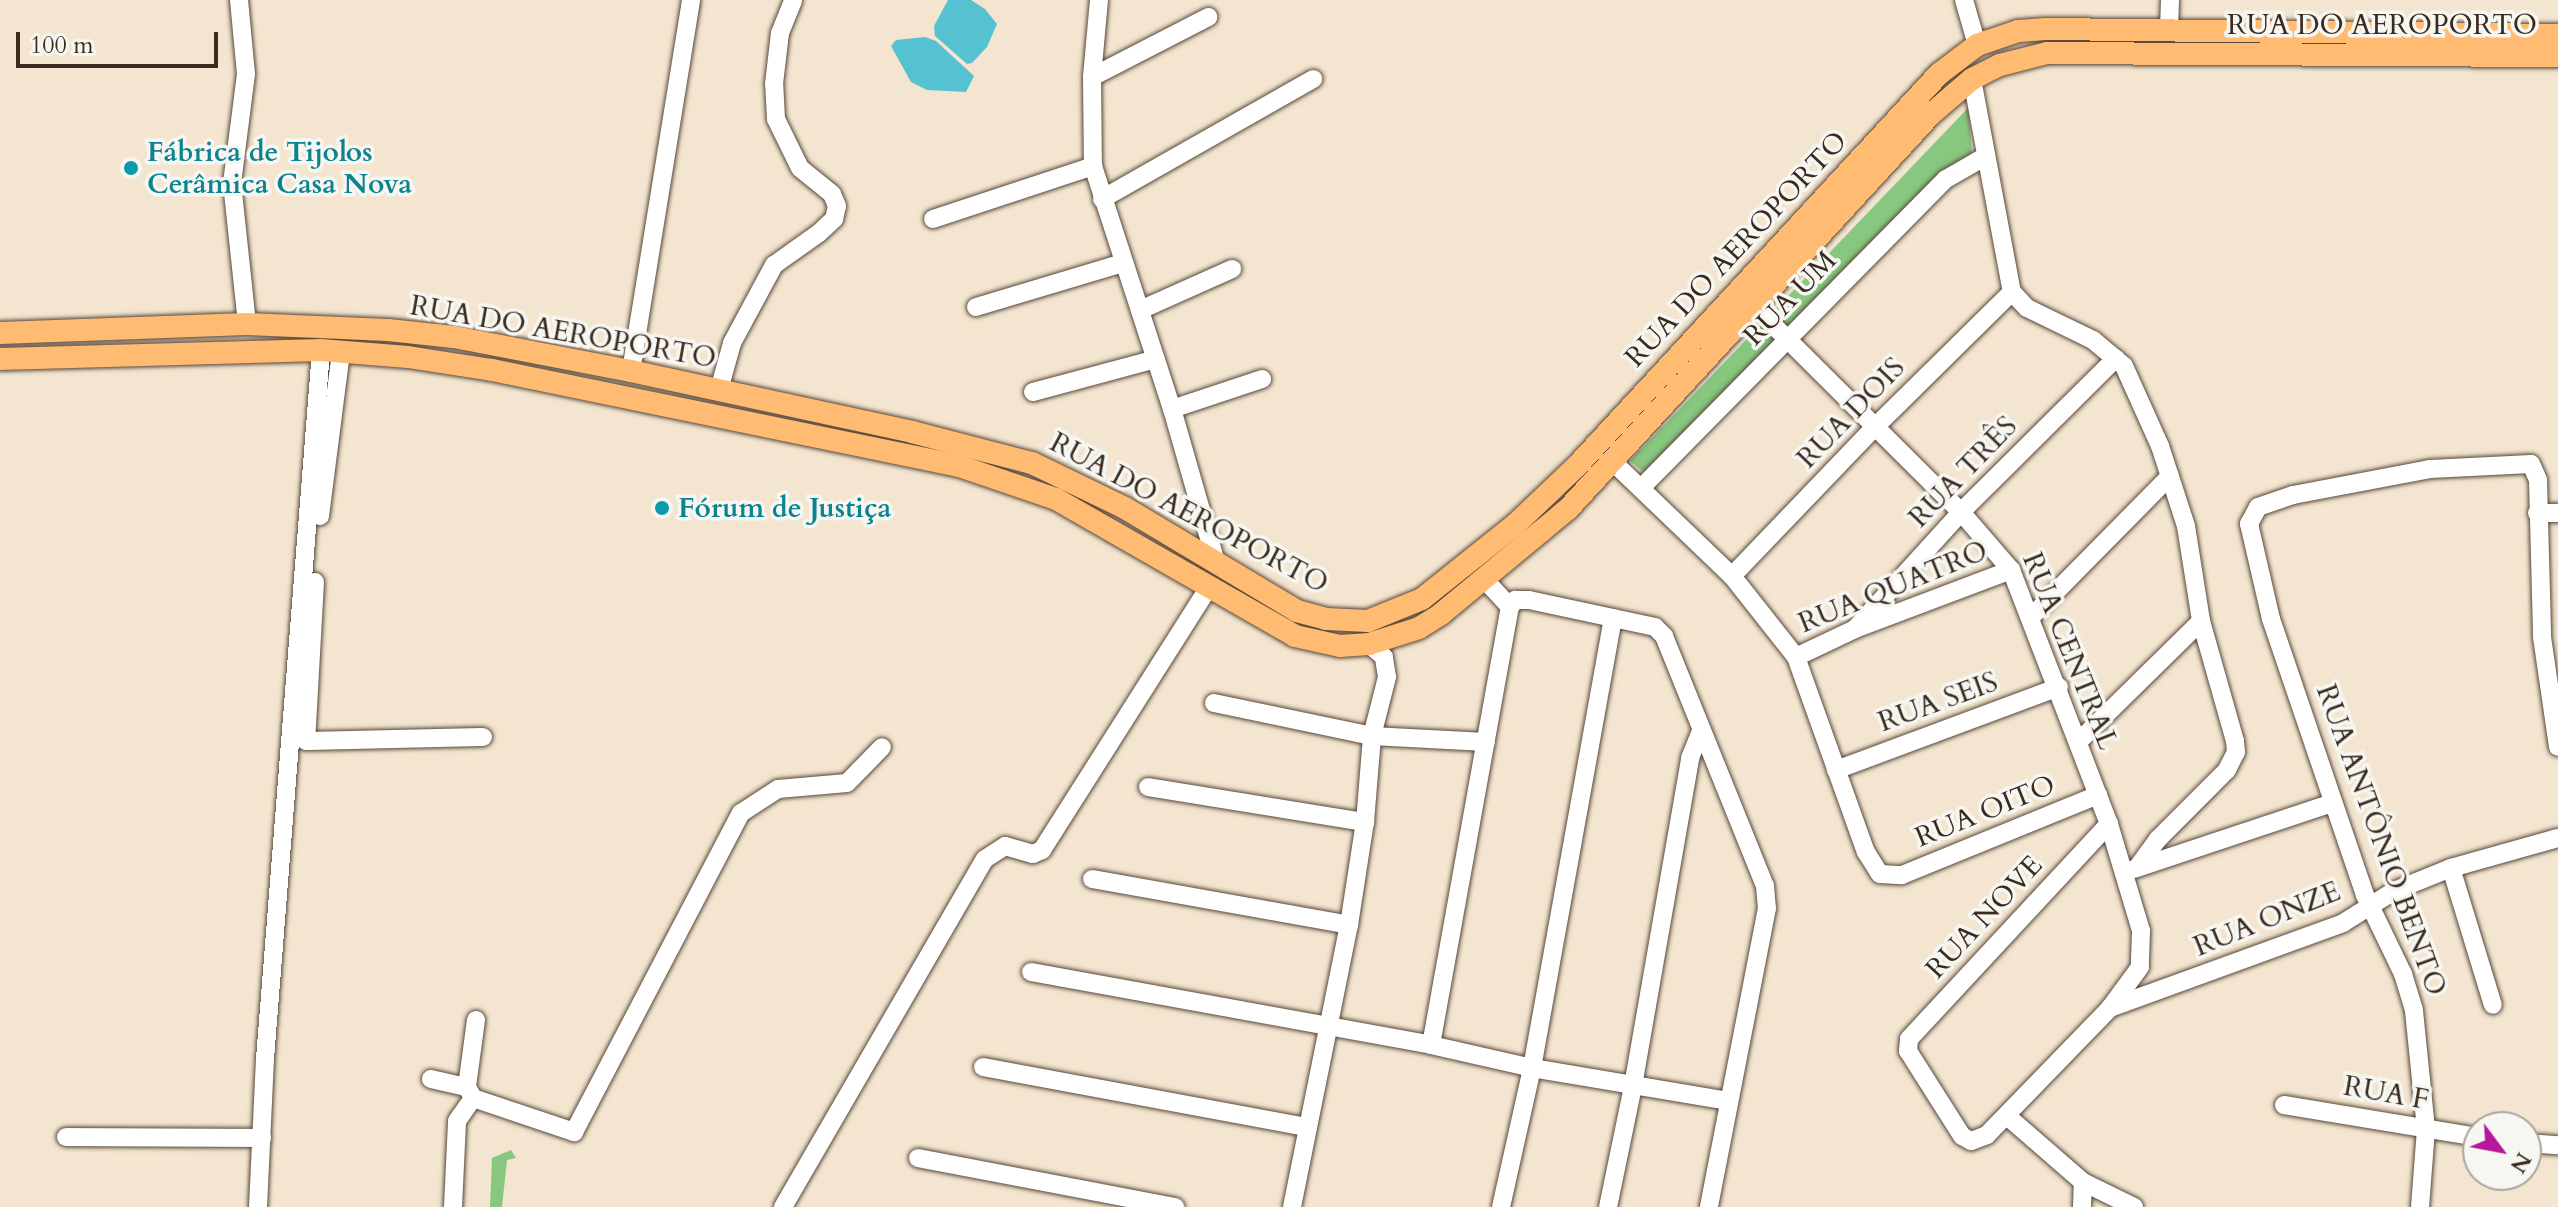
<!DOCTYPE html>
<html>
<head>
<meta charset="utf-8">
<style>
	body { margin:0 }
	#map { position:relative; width:2558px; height:1207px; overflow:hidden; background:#f3e5cf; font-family:Cardo,serif }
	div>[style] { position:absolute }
	.green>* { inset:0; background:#87c77f }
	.water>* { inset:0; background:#56c1d0 }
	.roads { filter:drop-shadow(0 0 2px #574639) drop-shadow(0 0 2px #574639) }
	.minor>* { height:18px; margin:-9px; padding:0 9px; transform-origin:9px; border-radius:9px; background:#fff }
	.major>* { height:22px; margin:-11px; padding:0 11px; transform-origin:11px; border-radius:11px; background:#febb71 }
	.dots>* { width:22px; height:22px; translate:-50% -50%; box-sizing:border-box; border:4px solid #f6f6f2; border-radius:50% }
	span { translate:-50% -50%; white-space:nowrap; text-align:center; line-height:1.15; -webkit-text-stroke:7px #f6f6f2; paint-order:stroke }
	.street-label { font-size:28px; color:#3b2a1e }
	.culture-label { font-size:28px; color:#0d838f; font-weight:700 }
	.left { translate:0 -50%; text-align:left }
	.north { position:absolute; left:2462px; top:1111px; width:80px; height:80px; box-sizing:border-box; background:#f6f6f2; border:2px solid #aba49d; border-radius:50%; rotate:122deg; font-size:22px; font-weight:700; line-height:32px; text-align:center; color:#3b2a1e }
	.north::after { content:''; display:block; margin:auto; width:28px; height:36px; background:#b5179e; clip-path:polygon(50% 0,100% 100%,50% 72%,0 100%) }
	.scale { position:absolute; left:16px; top:32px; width:202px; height:36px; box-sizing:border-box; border:4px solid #3b2a1e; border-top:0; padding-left:10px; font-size:24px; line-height:28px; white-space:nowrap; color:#3b2a1e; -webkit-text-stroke:6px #f6f6f2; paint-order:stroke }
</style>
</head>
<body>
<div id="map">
	<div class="green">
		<div style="clip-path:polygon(1968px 108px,1972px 152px,1649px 477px,1630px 461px)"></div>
		<div style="clip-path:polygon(511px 1150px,516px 1158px,507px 1160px,502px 1207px,490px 1207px,492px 1158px)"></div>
	</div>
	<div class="water">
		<div style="clip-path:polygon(948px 0,971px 0,985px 9px,997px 24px,987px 47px,972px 63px,967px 64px,935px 36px,934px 26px)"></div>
		<div style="clip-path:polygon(925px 37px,936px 41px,974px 76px,966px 92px,927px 90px,911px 82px,891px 46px,896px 40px)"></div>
	</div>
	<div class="roads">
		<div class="minor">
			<div style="left:239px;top:0;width:74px;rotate:84.6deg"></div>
			<div style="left:246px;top:74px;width:110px;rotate:97.3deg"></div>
			<div style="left:232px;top:183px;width:142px;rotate:83.9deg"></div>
			<div style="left:1099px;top:0;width:77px;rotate:95.2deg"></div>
			<div style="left:1092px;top:77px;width:89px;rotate:89.4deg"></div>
			<div style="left:1093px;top:166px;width:256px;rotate:72deg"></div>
			<div style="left:1172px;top:409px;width:159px;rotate:74deg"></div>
			<div style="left:1964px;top:0;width:47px;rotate:73.9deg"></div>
			<div style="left:2169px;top:29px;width:29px;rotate:-88deg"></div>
			<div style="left:1092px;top:77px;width:131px;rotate:-27.3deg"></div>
			<div style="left:1972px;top:79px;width:217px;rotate:79.4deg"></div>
			<div style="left:2012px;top:292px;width:22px;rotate:47deg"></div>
			<div style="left:2027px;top:308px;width:73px;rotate:25.9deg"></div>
			<div style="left:2093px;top:340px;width:40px;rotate:40deg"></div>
			<div style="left:2124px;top:366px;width:88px;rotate:65.8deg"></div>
			<div style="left:2160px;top:446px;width:84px;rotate:72deg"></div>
			<div style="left:2186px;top:526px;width:96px;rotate:81deg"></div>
			<div style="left:2201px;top:621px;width:125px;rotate:74.2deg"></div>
			<div style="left:2235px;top:741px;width:11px;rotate:85deg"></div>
			<div style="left:2236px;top:752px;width:20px;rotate:117deg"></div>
			<div style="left:2227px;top:770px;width:98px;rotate:135deg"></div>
			<div style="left:2158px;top:839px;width:34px;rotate:126deg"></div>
			<div style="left:1102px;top:199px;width:243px;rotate:-29.6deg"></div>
			<div style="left:933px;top:219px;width:169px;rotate:-18.3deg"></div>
			<div style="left:1746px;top:298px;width:303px;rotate:44.9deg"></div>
			<div style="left:1961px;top:512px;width:77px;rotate:49.2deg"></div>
			<div style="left:2011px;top:570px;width:272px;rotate:68.9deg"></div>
			<div style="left:2109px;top:824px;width:112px;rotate:73.3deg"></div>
			<div style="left:2141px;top:931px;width:36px;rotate:92deg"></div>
			<div style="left:2140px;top:967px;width:51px;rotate:126.2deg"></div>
			<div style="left:2110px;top:1008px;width:177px;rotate:134.1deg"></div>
			<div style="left:1987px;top:1135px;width:17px;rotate:159deg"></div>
			<div style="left:1971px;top:1141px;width:10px;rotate:-151deg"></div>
			<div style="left:1962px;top:1136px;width:101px;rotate:-122.4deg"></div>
			<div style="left:1908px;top:1051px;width:12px;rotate:-85deg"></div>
			<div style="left:1909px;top:1039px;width:294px;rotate:-47.1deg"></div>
			<div style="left:976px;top:307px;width:153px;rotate:-16.7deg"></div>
			<div style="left:1140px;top:310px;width:101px;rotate:-24deg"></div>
			<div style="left:631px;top:371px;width:376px;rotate:-80.8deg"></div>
			<div style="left:719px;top:390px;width:49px;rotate:-74.5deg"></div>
			<div style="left:732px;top:343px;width:89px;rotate:-61.7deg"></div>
			<div style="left:774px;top:265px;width:55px;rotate:-35.4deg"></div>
			<div style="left:819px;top:233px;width:21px;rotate:-43deg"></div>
			<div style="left:834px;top:219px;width:13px;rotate:-77deg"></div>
			<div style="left:837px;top:206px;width:13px;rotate:-113deg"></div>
			<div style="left:832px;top:194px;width:41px;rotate:-140.9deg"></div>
			<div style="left:800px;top:168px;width:55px;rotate:-116.1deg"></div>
			<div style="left:776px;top:119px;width:35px;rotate:-93deg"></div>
			<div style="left:774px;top:84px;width:51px;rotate:-83.3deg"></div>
			<div style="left:780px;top:33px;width:35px;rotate:-68deg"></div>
			<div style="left:1033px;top:392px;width:127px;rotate:-15deg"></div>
			<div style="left:1172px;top:409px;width:95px;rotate:-18.4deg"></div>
			<div style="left:1614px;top:463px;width:163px;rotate:43.8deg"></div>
			<div style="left:1732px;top:576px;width:103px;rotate:51.7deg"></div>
			<div style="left:1796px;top:657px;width:207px;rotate:70.3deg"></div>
			<div style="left:1866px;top:852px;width:26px;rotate:58deg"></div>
			<div style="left:1880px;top:874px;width:22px;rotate:3deg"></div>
			<div style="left:1902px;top:875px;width:212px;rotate:-22.2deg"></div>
			<div style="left:1641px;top:488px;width:434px;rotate:-45.4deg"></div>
			<div style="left:1946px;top:179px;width:46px;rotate:-29.9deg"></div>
			<div style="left:2537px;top:513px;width:21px"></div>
			<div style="left:320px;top:516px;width:165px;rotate:-82.7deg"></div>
			<div style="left:1732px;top:576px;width:207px;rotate:-46.2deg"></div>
			<div style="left:1875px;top:427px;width:192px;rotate:-44.6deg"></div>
			<div style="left:1484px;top:579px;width:38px;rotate:47deg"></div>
			<div style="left:315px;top:582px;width:159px;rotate:93.2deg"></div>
			<div style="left:306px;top:741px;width:177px;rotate:-1.3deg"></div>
			<div style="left:2031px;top:617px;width:198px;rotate:-45.4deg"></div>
			<div style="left:1855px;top:629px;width:158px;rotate:-47.8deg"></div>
			<div style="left:1961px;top:512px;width:218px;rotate:-44.8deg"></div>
			<div style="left:1796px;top:657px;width:65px;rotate:-25.4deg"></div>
			<div style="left:1855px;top:629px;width:167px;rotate:-20.7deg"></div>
			<div style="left:1214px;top:703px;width:161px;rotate:11.8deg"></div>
			<div style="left:1372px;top:736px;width:114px;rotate:3deg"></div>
			<div style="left:2079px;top:741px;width:171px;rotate:-44.5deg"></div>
			<div style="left:1836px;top:770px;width:238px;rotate:-20.4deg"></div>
			<div style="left:1148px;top:787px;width:220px;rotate:9.2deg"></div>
			<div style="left:2451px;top:868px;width:143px;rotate:73deg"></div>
			<div style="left:2134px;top:869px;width:209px;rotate:-18.4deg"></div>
			<div style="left:1092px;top:879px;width:261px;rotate:10.1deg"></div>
			<div style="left:1031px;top:972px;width:407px;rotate:10.3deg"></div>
			<div style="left:1431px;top:1045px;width:104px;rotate:12.8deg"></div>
			<div style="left:1532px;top:1068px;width:200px;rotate:9.5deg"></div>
			<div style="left:2110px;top:1008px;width:248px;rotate:-20deg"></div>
			<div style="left:2343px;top:923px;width:60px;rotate:-32.1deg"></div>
			<div style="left:2394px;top:891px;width:61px;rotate:-22deg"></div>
			<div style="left:2451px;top:868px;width:111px;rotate:-15.7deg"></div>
			<div style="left:476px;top:1020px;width:68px;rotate:97.7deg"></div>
			<div style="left:467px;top:1087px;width:13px;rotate:61deg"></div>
			<div style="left:473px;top:1098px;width:107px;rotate:18.6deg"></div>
			<div style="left:574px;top:1132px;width:360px;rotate:-62.4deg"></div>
			<div style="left:741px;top:813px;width:44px;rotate:-33deg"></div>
			<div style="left:778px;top:789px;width:69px;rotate:-5deg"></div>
			<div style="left:847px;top:783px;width:50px;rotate:-45.8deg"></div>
			<div style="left:1431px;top:1045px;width:445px;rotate:-79.8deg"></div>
			<div style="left:1510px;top:607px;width:9px;rotate:-54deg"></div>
			<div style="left:1515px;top:600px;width:14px"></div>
			<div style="left:1529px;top:600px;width:129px;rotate:12.1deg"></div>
			<div style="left:1655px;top:627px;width:13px;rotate:45deg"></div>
			<div style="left:1664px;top:636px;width:270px;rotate:68deg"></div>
			<div style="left:1765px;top:886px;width:22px;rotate:85deg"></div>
			<div style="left:1767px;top:908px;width:305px;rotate:101deg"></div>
			<div style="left:983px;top:1067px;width:330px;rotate:10.5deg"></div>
			<div style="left:431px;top:1079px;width:37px;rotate:13deg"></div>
			<div style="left:2284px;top:1105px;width:197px;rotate:9.4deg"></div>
			<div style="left:2007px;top:1116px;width:101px;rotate:41deg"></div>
			<div style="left:2083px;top:1182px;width:57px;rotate:26.1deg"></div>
			<div style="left:66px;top:1137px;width:196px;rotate:0.3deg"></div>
			<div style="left:2526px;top:1143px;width:32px;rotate:4deg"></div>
			<div style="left:918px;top:1158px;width:262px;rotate:10.8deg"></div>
			<div style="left:258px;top:1207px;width:148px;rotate:-87.3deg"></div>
			<div style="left:265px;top:1059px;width:711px;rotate:-85.48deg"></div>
			<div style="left:453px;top:1207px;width:86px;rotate:-87.3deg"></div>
			<div style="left:457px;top:1121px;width:28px;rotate:-55deg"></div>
			<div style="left:783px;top:1207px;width:402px;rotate:-59.9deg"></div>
			<div style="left:985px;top:859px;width:24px;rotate:-33deg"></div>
			<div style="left:1005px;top:846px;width:29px;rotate:16deg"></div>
			<div style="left:1033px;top:854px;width:10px;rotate:-24deg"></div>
			<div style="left:1042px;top:850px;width:312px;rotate:-57.6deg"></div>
			<div style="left:1292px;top:1207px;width:288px;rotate:-78.6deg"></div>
			<div style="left:1349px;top:925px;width:104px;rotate:-81.2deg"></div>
			<div style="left:1365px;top:822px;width:86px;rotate:-85.3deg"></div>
			<div style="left:1372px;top:736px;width:61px;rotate:-75.7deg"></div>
			<div style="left:1387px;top:677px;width:20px;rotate:-99deg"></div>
			<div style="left:1384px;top:657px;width:20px;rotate:-139deg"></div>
			<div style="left:1501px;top:1207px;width:142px;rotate:-77.4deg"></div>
			<div style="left:1532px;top:1068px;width:457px;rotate:-79.8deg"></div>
			<div style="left:1608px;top:1207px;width:124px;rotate:-78.3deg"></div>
			<div style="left:1633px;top:1086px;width:333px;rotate:-80.1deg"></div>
			<div style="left:1690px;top:758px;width:31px;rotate:-68deg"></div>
			<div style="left:2082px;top:1207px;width:25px;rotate:-88deg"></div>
			<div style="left:2420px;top:1207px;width:78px;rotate:-85.6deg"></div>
			<div style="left:2426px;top:1129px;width:120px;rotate:-95.8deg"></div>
			<div style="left:2414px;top:1010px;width:38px;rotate:-107deg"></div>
			<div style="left:2403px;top:974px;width:88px;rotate:-115.7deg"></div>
			<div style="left:2365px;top:895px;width:292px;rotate:-108.8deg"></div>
			<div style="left:2271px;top:619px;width:98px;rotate:-103deg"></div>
			<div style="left:2249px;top:524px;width:19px;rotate:-62deg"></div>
			<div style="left:2258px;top:507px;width:37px;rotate:-19deg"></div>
			<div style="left:2293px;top:495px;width:139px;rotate:-10.7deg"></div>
			<div style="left:2430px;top:469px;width:101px;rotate:-2.8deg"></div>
			<div style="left:2531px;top:464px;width:17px;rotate:66deg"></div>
			<div style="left:2538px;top:480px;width:157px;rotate:88.5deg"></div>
			<div style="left:2542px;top:637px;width:111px;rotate:81.7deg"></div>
		</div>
		<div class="major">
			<div style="left:0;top:333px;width:247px;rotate:-2.1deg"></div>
			<div style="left:247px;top:324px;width:141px;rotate:2.4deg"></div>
			<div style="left:388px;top:330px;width:66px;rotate:6.1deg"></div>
			<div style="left:454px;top:337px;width:180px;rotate:10.9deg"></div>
			<div style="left:631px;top:371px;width:288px;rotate:12.2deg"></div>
			<div style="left:912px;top:432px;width:124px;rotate:14.5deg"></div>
			<div style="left:1032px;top:463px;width:103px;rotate:25.8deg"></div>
			<div style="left:1125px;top:508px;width:200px;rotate:30.9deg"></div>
			<div style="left:1297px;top:611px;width:30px;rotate:15deg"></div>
			<div style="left:1326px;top:619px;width:42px;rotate:2.7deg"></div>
			<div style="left:1368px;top:621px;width:58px;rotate:-22.2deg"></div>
			<div style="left:1422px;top:599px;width:120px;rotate:-38.6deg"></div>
			<div style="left:1516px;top:524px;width:84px;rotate:-43.6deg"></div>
			<div style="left:1577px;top:466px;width:534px;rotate:-47.28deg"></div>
			<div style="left:1939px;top:74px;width:48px;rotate:-37.3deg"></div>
			<div style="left:1977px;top:45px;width:43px;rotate:-18.9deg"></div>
			<div style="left:2018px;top:31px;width:28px;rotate:-4deg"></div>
			<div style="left:2046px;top:29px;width:512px;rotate:0.67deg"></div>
			<div style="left:0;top:359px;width:321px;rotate:-1.6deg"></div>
			<div style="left:321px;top:350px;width:87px;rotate:4.6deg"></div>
			<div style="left:408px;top:357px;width:85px;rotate:8.8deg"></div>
			<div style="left:492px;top:370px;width:477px;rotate:11.6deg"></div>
			<div style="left:959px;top:466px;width:102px;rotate:18.8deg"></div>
			<div style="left:1056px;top:499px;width:275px;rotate:29.8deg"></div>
			<div style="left:1295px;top:636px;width:46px;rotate:12.5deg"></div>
			<div style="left:1340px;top:646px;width:29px;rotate:-4deg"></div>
			<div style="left:1369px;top:644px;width:52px;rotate:-17.7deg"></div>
			<div style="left:1419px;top:628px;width:26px;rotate:-32deg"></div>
			<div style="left:1441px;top:614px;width:165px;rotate:-39.6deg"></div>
			<div style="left:1568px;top:509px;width:535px;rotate:-47.42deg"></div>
			<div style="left:1930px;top:115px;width:55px;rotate:-40.6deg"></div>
			<div style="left:1972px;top:79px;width:31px;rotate:-27deg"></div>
			<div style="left:2000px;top:65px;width:49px;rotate:-14.3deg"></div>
			<div style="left:2047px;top:53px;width:511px;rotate:0.34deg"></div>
		</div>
	</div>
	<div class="dots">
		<div style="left:131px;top:168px;background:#0f9aa8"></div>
		<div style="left:662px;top:508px;background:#0f9aa8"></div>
	</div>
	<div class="street-label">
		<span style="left:2382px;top:25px">RUA DO AEROPORTO</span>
		<span style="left:1736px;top:249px;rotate:-47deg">RUA DO AEROPORTO</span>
		<span style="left:1790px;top:298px;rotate:-46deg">RUA UM</span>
		<span style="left:563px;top:332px;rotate:10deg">RUA DO AEROPORTO</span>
		<span style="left:1851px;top:413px;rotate:-46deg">RUA DOIS</span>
		<span style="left:1963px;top:472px;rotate:-46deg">RUA TRÊS</span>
		<span style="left:1189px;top:513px;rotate:28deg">RUA DO AEROPORTO</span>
		<span style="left:1893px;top:587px;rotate:-22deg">RUA QUATRO</span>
		<span style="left:2070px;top:651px;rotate:68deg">RUA CENTRAL</span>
		<span style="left:1938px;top:702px;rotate:-20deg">RUA SEIS</span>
		<span style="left:1985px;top:811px;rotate:-22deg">RUA OITO</span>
		<span style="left:2381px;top:840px;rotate:70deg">RUA ANTÔNIO BENTO</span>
		<span style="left:1984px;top:917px;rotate:-47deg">RUA NOVE</span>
		<span style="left:2267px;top:919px;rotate:-22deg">RUA ONZE</span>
		<span style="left:2386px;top:1093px;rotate:10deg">RUA F</span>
	</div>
	<div class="culture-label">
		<span class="left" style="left:147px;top:168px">Fábrica de Tijolos<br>Cerâmica Casa Nova</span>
		<span class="left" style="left:678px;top:508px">Fórum de Justiça</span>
	</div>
	<div class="north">N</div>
	<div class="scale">100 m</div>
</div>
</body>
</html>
